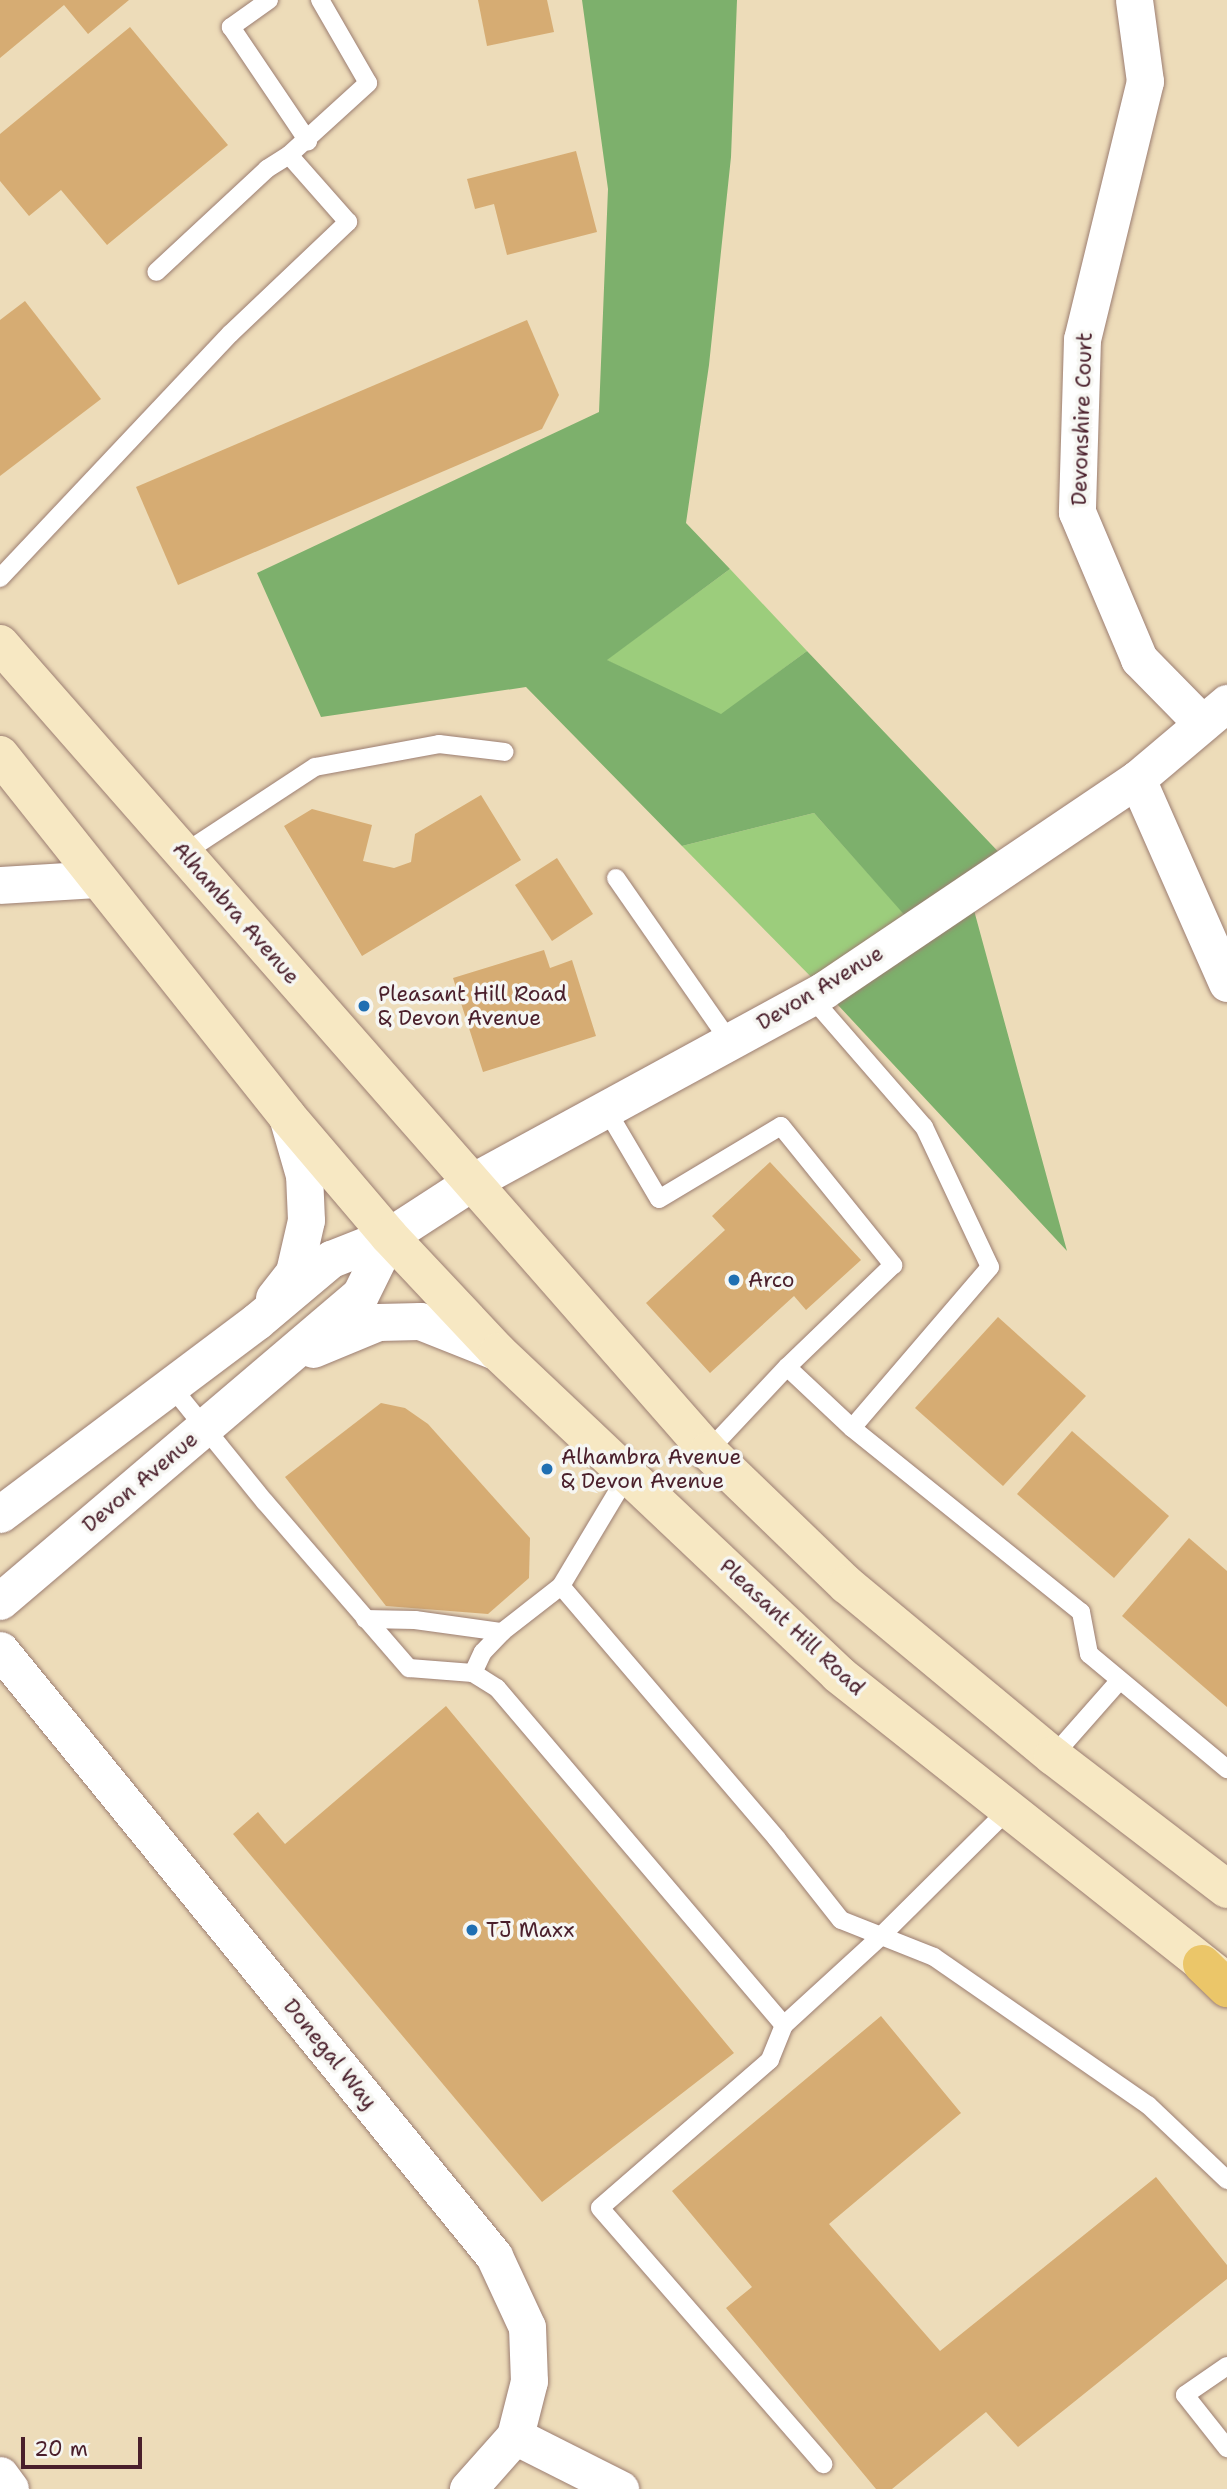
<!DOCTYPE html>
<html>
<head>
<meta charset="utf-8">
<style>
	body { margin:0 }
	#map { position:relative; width:1227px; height:2489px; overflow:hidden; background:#eddcb9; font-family:"Shantell Sans",sans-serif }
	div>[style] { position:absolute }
	.green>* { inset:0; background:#9ccd7c }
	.forest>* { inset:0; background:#7db06c }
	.building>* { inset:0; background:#d6ac73 }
	.roads { filter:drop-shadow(0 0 2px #9c7e72) drop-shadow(0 0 2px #9c7e72) }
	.service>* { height:18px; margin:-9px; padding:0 9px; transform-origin:9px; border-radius:9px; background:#fff }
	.minor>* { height:37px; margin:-18.5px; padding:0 18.5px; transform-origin:18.5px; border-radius:18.5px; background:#fff }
	.secondary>* { height:38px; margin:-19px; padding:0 19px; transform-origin:19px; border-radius:19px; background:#f7e8c3 }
	.primary>* { height:38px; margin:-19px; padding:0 19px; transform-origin:19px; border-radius:19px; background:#ebc669 }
	.dots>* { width:19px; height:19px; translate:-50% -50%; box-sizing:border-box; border:4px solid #f6f6f2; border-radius:50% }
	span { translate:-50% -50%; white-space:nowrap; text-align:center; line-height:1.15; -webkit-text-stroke:7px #f6f6f2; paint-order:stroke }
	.street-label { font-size:21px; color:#4a1f2b }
	.poi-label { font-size:21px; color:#4a1f2b }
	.left { translate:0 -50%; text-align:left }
	.scale { position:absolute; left:21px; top:2437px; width:121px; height:32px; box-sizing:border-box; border:4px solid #4a1f2b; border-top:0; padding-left:9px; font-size:21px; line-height:24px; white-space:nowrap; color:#4a1f2b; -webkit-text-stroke:5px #f6f6f2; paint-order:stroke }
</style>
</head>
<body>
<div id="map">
	<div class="green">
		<div style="clip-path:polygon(730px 569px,807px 651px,721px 715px,606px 660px)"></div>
		<div style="clip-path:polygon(814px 813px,917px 928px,824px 990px,682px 846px)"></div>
	</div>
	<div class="forest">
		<div style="clip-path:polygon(582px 0,737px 0,731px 157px,709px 365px,686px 523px,730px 569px,607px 660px,721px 714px,807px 651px,1010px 864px,969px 892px,1067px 1251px,824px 990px,916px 928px,814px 813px,682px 846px,526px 687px,321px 717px,257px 573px,599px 412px,608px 189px)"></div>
	</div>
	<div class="building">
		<div style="clip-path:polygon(0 0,129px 0,88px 34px,64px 5px,0 58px)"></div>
		<div style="clip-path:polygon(478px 0,547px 0,554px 32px,487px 46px)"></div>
		<div style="clip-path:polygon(130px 27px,228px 145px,107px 245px,61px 190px,29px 216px,0 181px,0 134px)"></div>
		<div style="clip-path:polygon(576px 151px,597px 232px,507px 255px,494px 204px,475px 209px,467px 179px)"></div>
		<div style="clip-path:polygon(25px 301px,101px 399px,0 476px,0 320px)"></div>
		<div style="clip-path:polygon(527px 320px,559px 395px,542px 429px,178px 585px,136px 487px)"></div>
		<div style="clip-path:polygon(481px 795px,521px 860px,362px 956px,284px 826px,312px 809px,372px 825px,363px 861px,394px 868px,411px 862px,415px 834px)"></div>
		<div style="clip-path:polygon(557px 858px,593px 914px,552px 941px,515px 885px)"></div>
		<div style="clip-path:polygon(544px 950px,550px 968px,572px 960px,596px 1036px,483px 1072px,453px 978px)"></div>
		<div style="clip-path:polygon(770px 1162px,861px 1260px,806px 1310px,794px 1296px,710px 1373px,646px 1303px,725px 1230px,712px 1216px)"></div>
		<div style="clip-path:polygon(998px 1317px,1086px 1396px,1003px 1486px,915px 1408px)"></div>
		<div style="clip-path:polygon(381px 1403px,405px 1408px,428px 1424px,530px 1538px,529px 1578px,488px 1614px,386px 1606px,285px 1477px)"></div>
		<div style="clip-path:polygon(1072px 1431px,1169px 1516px,1114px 1578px,1017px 1494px)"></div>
		<div style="clip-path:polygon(1189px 1538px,1227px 1571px,1227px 1707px,1122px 1616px)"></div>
		<div style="clip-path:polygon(446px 1706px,734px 2053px,542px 2202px,233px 1834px,258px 1812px,285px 1844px)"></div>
		<div style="clip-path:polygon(881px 2016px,961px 2113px,829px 2224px,940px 2351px,1156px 2177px,1227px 2265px,1227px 2279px,1018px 2447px,986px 2412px,892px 2489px,876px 2489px,726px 2308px,752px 2287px,672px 2191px)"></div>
	</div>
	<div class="roads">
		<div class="service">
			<div style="left:269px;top:0;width:47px;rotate:144.6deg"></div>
			<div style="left:231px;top:27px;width:138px;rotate:56deg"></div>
			<div style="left:289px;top:155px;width:107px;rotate:-42.3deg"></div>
			<div style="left:368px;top:83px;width:96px;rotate:-120deg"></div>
			<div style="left:0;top:578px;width:335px;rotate:-46.7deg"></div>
			<div style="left:230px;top:334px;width:163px;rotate:-43.5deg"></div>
			<div style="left:348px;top:222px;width:89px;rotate:-131.4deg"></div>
			<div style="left:289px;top:155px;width:26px;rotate:148deg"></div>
			<div style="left:267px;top:169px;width:151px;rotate:137.1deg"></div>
			<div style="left:184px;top:853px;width:157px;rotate:-33.3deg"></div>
			<div style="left:315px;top:767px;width:126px;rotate:-10.5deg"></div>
			<div style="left:439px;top:744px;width:66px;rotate:6.9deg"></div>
			<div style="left:616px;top:878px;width:200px;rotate:55.2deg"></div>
			<div style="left:606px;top:1109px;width:104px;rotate:59.5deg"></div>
			<div style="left:659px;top:1199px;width:142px;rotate:-30.9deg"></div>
			<div style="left:781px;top:1126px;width:179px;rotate:51.1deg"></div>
			<div style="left:893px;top:1265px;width:147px;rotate:136.1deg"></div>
			<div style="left:787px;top:1367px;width:89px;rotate:43.2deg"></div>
			<div style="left:852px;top:1428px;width:212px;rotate:-49.4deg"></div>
			<div style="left:990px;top:1267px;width:155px;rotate:-115.2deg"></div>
			<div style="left:924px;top:1127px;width:172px;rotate:-131deg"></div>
			<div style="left:171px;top:1386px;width:149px;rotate:51deg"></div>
			<div style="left:265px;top:1502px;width:220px;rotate:49.1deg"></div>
			<div style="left:409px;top:1668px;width:64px;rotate:4.5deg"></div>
			<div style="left:473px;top:1673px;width:28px;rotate:32deg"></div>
			<div style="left:497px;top:1688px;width:443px;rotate:49.6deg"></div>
			<div style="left:784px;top:2025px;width:132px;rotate:-42.5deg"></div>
			<div style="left:881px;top:1936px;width:179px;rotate:-44.8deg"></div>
			<div style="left:852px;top:1428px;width:294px;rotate:38.8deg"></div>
			<div style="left:1081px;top:1612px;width:43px;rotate:79.2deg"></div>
			<div style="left:1089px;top:1654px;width:180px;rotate:39.8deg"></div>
			<div style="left:708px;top:1451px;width:115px;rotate:-46.8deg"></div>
			<div style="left:561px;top:1586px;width:333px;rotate:49.5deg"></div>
			<div style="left:777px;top:1839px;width:103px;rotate:51.7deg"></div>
			<div style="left:841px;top:1920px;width:100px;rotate:21.7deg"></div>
			<div style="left:934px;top:1957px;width:260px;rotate:34.7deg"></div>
			<div style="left:1148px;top:2105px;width:109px;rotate:43.5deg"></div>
			<div style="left:365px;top:1619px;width:50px;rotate:1.1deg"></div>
			<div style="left:415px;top:1620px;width:88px;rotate:7.9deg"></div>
			<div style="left:473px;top:1673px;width:23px;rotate:-65deg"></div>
			<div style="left:483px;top:1652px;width:28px;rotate:-46deg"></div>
			<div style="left:502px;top:1632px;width:75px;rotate:-37.9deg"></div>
			<div style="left:561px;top:1586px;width:131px;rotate:-59.1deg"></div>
			<div style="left:1053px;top:1756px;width:101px;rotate:-48.6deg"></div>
			<div style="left:784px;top:2025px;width:38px;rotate:112deg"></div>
			<div style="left:770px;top:2060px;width:225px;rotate:139deg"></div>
			<div style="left:600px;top:2208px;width:340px;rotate:48.9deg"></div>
			<div style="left:1227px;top:2366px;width:51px;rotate:145.4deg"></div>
			<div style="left:1185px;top:2395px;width:68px;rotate:51.6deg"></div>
		</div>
		<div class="minor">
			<div style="left:1134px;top:0;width:82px;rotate:82.3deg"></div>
			<div style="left:1145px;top:81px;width:266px;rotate:103.7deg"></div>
			<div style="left:1082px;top:339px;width:173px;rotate:91.7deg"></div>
			<div style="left:1077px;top:512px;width:160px;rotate:67.1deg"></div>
			<div style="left:1139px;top:659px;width:90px;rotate:45.5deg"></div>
			<div style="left:1137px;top:779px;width:223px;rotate:66.2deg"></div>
			<div style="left:0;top:885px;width:98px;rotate:-3.5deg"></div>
			<div style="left:274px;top:1298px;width:33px;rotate:-52deg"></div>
			<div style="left:294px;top:1272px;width:53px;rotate:-77deg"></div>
			<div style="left:306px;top:1220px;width:45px;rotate:-92.5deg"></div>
			<div style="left:304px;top:1175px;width:61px;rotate:-106.1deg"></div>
			<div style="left:313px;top:1349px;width:70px;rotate:-22.6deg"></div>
			<div style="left:378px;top:1322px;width:42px;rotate:-1.4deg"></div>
			<div style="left:420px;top:1321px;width:84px;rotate:21.7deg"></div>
			<div style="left:0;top:1514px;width:321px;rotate:-36.9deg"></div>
			<div style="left:257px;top:1321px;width:97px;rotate:-40deg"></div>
			<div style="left:331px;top:1259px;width:62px;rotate:-21.6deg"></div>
			<div style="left:389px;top:1236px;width:99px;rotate:-33deg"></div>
			<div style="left:472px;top:1182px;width:401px;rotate:-28.6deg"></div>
			<div style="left:824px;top:990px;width:377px;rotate:-34deg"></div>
			<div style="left:1137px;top:779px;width:118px;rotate:-40.2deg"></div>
			<div style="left:0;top:1601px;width:472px;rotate:-40.4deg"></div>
			<div style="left:360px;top:1295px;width:66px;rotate:-63.8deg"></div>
			<div style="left:0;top:1650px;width:782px;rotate:50.81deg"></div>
			<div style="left:494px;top:2256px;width:78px;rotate:65.1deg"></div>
			<div style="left:527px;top:2327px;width:54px;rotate:87.9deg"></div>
			<div style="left:529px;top:2381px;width:57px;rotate:104.3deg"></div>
			<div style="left:515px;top:2436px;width:71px;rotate:131.6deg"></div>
			<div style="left:515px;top:2436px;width:118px;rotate:26.8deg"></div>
			<div style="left:0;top:2475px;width:17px;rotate:54deg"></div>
		</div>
		<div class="secondary">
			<div style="left:0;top:644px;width:1074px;rotate:48.74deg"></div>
			<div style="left:708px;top:1451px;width:193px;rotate:44deg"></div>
			<div style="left:847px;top:1585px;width:268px;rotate:39.7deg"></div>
			<div style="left:1053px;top:1756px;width:219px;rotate:37.4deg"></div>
			<div style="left:0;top:755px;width:461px;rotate:51.5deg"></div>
			<div style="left:287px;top:1116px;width:157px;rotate:49.6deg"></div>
			<div style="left:389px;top:1236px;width:159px;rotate:46.8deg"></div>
			<div style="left:498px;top:1352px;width:468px;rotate:43.4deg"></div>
			<div style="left:838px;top:1674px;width:496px;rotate:38.4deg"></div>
		</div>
		<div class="primary">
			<div style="left:1202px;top:1964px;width:35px;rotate:44deg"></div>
		</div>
	</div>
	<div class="dots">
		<div style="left:364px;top:1006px;background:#1f6fb2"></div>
		<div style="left:734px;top:1280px;background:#1f6fb2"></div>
		<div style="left:547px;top:1469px;background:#1f6fb2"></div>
		<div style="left:472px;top:1930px;background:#1f6fb2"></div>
	</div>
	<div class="street-label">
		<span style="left:1082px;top:419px;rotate:-88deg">Devonshire Court</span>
		<span style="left:236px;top:913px;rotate:49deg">Alhambra Avenue</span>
		<span style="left:820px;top:988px;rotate:-31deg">Devon Avenue</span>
		<span style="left:140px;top:1482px;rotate:-40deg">Devon Avenue</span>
		<span style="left:792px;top:1627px;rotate:43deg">Pleasant Hill Road</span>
		<span style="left:330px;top:2054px;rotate:51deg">Donegal Way</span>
	</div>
	<div class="poi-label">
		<span class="left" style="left:378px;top:1006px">Pleasant Hill Road<br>&amp; Devon Avenue</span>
		<span class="left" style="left:748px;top:1280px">Arco</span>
		<span class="left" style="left:561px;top:1469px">Alhambra Avenue<br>&amp; Devon Avenue</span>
		<span class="left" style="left:486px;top:1930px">TJ Maxx</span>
	</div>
	<div class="scale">20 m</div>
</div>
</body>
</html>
